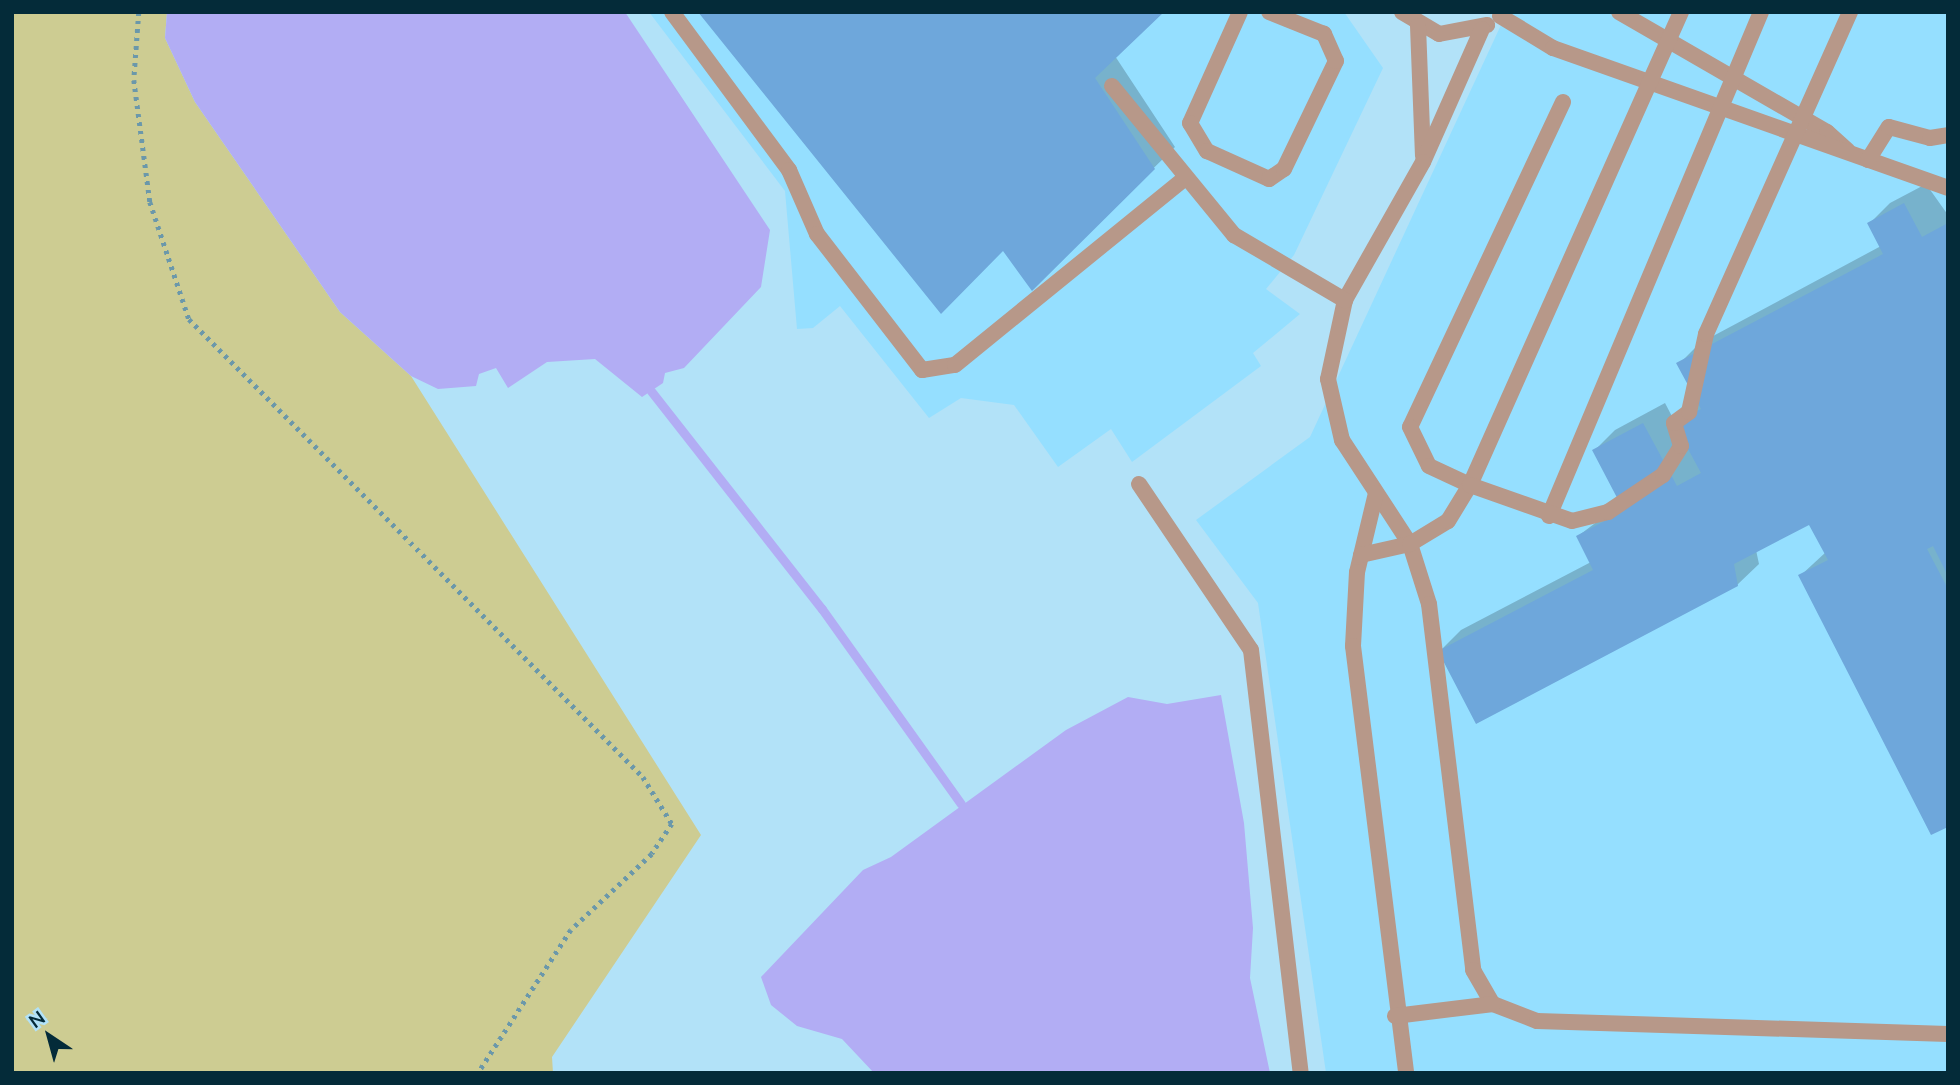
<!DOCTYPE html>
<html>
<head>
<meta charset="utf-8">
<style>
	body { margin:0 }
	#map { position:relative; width:1960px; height:1085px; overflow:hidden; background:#b2e2f8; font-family:Mulish,sans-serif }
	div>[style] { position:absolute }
	.built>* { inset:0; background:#95dfff }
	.green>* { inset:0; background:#cdcc92 }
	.water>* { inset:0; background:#b2adf4 }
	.shadow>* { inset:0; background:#0003 }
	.stream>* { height:9px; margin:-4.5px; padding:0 4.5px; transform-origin:4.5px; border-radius:4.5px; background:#b2adf4 }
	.building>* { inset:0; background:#6ea7db }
	.path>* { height:4.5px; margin-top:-2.25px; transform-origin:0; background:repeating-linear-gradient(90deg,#6b98aa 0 3.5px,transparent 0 8.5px) }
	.service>* { height:16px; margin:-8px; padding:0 8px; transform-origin:8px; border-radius:8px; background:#b79889 }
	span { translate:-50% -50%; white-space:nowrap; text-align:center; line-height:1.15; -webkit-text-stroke:5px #b2e2f8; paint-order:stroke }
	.frame { position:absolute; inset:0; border:14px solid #042b39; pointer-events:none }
	.north { position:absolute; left:14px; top:1001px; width:70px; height:70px; -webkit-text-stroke:5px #b2e2f8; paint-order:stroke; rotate:324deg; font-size:19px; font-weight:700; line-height:28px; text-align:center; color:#042b39 }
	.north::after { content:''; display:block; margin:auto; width:24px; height:32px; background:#042b39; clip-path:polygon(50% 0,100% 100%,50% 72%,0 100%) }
</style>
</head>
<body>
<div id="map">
	<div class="built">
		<div style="clip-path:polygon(649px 12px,1344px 12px,1383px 68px,1294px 255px,1266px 289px,1300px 314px,1253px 353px,1261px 366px,1132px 462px,1111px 429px,1058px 467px,1014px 405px,961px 398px,929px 418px,840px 306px,813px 328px,797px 329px,785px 191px)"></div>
		<div style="clip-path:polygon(1507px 12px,1948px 12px,1948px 1073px,1326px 1073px,1258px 603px,1196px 520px,1310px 437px)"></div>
	</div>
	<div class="green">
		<div style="clip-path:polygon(12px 12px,167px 12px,165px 38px,195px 102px,340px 312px,411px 376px,701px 835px,552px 1057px,553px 1073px,12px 1073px)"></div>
	</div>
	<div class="water">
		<div style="clip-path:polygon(167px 12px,625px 12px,770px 230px,761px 287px,684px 368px,665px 373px,663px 383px,642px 397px,595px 359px,547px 362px,508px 388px,496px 368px,479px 374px,476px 386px,438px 389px,411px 376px,340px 312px,195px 102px,165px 38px)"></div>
		<div style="clip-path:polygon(1221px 695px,1244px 823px,1253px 928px,1250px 978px,1270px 1073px,874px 1073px,842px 1039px,797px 1026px,771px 1005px,761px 977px,863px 870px,891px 857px,1066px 730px,1128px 697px,1167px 704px)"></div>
	</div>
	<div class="shadow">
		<div style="clip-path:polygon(700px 12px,1115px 56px,1175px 147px,1032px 288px,1003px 249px)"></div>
		<div style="clip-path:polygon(1926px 184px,1948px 215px,1948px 825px,1800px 576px,1826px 552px,1810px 522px,1756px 550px,1759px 564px,1737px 585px,1440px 651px,1461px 630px,1591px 562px,1578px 536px,1622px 503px,1594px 451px,1615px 430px,1665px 403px,1676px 424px,1699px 401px,1679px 364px,1700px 343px,1881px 246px,1869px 224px,1890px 203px)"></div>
	</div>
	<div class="stream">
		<div style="left:651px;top:391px;width:277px;rotate:51.9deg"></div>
		<div style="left:822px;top:609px;width:239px;rotate:54.5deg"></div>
	</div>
	<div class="building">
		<div style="clip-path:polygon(698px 12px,1164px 12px,1095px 78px,1155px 169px,1032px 291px,1003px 251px,941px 314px)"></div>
		<div style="clip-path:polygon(1904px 203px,1922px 237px,1948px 223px,1948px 576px,1933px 546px,1927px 549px,1948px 589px,1948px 827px,1931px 835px,1798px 575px,1828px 560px,1809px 525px,1734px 564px,1738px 586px,1476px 724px,1438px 651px,1593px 570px,1576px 536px,1624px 511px,1592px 450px,1643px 423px,1677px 486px,1701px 473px,1674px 423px,1701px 409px,1676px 363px,1883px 254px,1867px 223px)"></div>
	</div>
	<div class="path">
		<div style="left:139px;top:12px;width:68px;rotate:94.2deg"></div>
		<div style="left:134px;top:80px;width:123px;rotate:82.5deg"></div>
		<div style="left:150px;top:202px;width:123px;rotate:71.6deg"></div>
		<div style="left:189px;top:319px;width:645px;rotate:45.25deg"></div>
		<div style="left:643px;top:777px;width:55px;rotate:58.3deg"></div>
		<div style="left:672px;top:824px;width:36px;rotate:124deg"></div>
		<div style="left:652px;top:854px;width:111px;rotate:136.8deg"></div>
		<div style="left:571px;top:930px;width:171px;rotate:123deg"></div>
	</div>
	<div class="service">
		<div style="left:672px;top:12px;width:197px;rotate:53.5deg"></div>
		<div style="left:789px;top:170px;width:70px;rotate:66.4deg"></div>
		<div style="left:817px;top:234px;width:172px;rotate:52.3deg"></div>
		<div style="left:922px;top:370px;width:33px;rotate:-9deg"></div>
		<div style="left:955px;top:365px;width:295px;rotate:-39.1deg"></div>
		<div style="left:1240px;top:12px;width:122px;rotate:114.2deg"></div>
		<div style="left:1190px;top:123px;width:33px;rotate:59deg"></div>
		<div style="left:1207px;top:151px;width:68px;rotate:24.3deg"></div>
		<div style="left:1269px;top:179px;width:18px;rotate:-34deg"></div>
		<div style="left:1284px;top:169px;width:120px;rotate:-64.3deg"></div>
		<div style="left:1336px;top:61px;width:30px;rotate:-114deg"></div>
		<div style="left:1324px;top:34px;width:59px;rotate:-158.2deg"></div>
		<div style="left:1402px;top:12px;width:43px;rotate:30.7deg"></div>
		<div style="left:1439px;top:34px;width:49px;rotate:-10.6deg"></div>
		<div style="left:1619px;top:12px;width:240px;rotate:30deg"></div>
		<div style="left:1827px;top:132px;width:28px;rotate:42deg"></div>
		<div style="left:1500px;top:16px;width:62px;rotate:31.1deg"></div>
		<div style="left:1553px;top:48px;width:419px;rotate:19.5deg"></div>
		<div style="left:1418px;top:26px;width:130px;rotate:87.8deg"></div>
		<div style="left:1482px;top:29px;width:145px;rotate:113.9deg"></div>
		<div style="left:1423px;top:162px;width:159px;rotate:119.5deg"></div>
		<div style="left:1345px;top:300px;width:81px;rotate:102.1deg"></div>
		<div style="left:1328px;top:379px;width:63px;rotate:77.1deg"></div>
		<div style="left:1342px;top:440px;width:124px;rotate:56.8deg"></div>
		<div style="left:1410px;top:544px;width:63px;rotate:72.4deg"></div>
		<div style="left:1429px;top:604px;width:369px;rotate:83.1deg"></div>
		<div style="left:1473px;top:970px;width:39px;rotate:60deg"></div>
		<div style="left:1493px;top:1004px;width:47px;rotate:21.1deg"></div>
		<div style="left:1537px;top:1021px;width:411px;rotate:1.8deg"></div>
		<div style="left:1112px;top:86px;width:193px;rotate:50.7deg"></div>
		<div style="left:1234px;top:235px;width:129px;rotate:30.4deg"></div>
		<div style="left:1563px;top:102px;width:359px;rotate:115.2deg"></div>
		<div style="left:1410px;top:427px;width:43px;rotate:64deg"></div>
		<div style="left:1429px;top:466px;width:45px;rotate:24.9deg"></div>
		<div style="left:1470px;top:485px;width:518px;rotate:-65.96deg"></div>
		<div style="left:1868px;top:160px;width:39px;rotate:-58deg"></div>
		<div style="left:1889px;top:127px;width:42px;rotate:15deg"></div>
		<div style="left:1930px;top:138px;width:18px;rotate:-9deg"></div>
		<div style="left:1139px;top:484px;width:200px;rotate:56deg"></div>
		<div style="left:1251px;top:650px;width:426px;rotate:83.3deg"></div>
		<div style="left:1376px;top:493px;width:81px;rotate:103.5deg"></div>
		<div style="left:1357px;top:572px;width:74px;rotate:93.1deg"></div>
		<div style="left:1353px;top:646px;width:430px;rotate:82.9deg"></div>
		<div style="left:1549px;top:516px;width:547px;rotate:-67.19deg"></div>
		<div style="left:1361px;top:555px;width:50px;rotate:-12.7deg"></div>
		<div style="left:1410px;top:544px;width:44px;rotate:-31.2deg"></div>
		<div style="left:1448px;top:521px;width:42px;rotate:-58.6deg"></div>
		<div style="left:1470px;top:485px;width:108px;rotate:19.4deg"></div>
		<div style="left:1572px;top:521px;width:37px;rotate:-14deg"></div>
		<div style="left:1608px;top:512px;width:66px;rotate:-33.9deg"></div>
		<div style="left:1663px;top:475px;width:34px;rotate:-58deg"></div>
		<div style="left:1681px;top:446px;width:24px;rotate:-107deg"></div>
		<div style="left:1674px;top:423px;width:19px;rotate:-36deg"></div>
		<div style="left:1689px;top:412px;width:80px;rotate:-77.7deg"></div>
		<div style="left:1706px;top:334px;width:353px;rotate:-65.9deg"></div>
		<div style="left:1395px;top:1016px;width:99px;rotate:-7deg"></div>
	</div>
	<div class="frame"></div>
	<div class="north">N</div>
</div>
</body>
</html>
